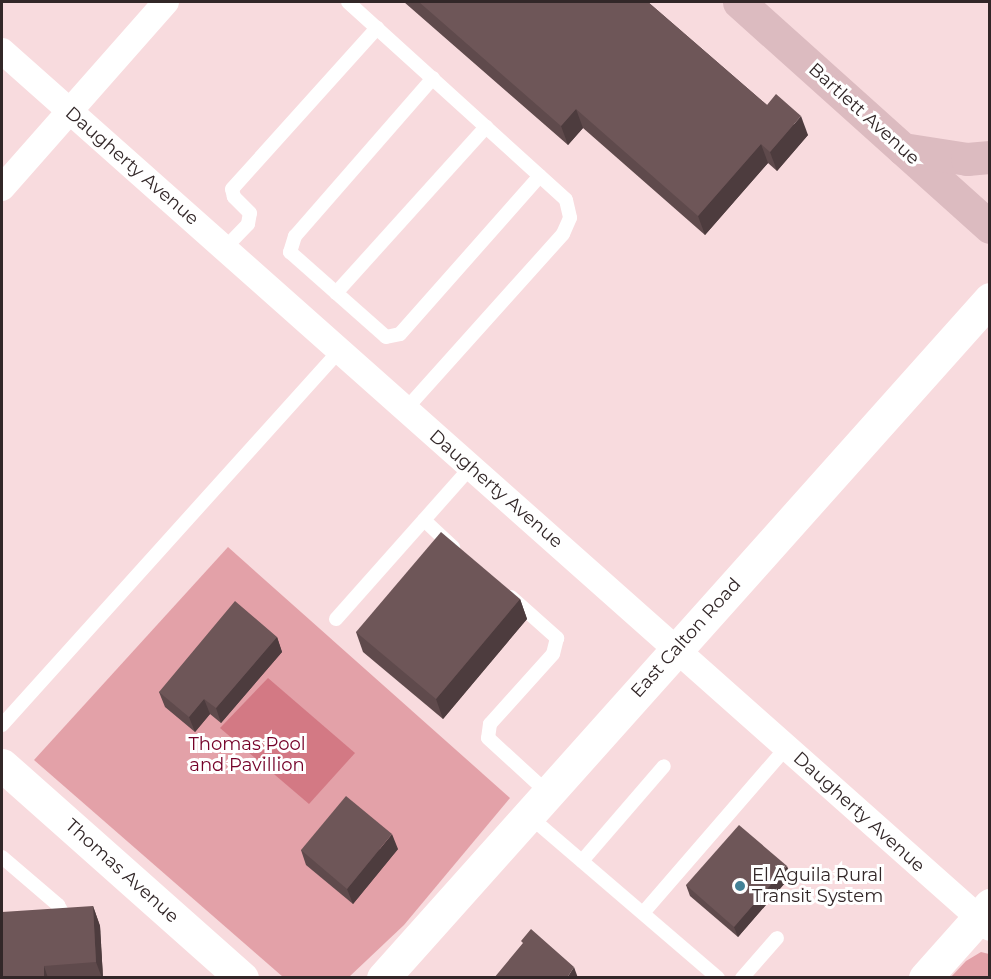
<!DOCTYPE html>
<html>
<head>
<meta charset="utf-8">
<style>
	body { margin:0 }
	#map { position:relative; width:991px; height:979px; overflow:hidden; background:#f8dbde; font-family:Montserrat,sans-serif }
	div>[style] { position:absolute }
	.green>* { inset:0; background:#e3a1a8 }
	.water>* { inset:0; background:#d37984 }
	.service>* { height:14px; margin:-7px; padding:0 7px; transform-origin:7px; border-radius:7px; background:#fff }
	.minor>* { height:26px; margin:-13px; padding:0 13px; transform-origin:13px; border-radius:13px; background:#fff }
	.tertiary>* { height:33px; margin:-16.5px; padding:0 16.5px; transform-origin:16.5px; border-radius:16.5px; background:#fff }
	.secondary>* { height:33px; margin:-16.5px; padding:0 16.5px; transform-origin:16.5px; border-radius:16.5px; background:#dcbbc0 }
	.wall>* { inset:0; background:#5f4a4c }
	.shaded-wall>* { inset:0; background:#4d3c3e }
	.building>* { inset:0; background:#6e5658 }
	.dots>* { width:16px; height:16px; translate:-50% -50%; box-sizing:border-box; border:3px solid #fff; border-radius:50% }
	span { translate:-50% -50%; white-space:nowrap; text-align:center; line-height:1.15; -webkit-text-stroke:6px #fff; paint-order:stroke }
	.street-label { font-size:18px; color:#322728 }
	.park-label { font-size:18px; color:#750128 }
	.poi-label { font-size:18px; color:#322728 }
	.left { translate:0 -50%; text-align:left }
	.frame { position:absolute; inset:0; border:3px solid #322728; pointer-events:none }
</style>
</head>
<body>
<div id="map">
	<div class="green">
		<div style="clip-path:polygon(228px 547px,510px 798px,404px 925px,349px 977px,283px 977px,34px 760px)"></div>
		<div style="clip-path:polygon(981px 952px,989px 954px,989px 977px,951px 977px,966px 961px)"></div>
	</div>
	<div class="water">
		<div style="clip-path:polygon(268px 678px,355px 753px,309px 804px,220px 728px)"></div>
	</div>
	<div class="service">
		<div style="left:348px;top:2px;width:294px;rotate:42.2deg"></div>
		<div style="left:566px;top:200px;width:18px;rotate:77deg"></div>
		<div style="left:570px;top:218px;width:17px;rotate:114deg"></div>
		<div style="left:563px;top:234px;width:235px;rotate:131.9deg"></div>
		<div style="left:433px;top:78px;width:210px;rotate:131.1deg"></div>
		<div style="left:295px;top:236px;width:17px;rotate:107deg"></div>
		<div style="left:290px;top:252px;width:128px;rotate:41.5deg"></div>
		<div style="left:386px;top:337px;width:14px;rotate:-12deg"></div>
		<div style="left:400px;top:334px;width:211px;rotate:-48.5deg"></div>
		<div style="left:225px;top:248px;width:33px;rotate:-46deg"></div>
		<div style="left:248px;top:224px;width:11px;rotate:-80deg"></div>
		<div style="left:250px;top:213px;width:23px;rotate:-135deg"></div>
		<div style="left:234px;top:197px;width:8px;rotate:-104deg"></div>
		<div style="left:232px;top:189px;width:217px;rotate:-48deg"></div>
		<div style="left:336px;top:293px;width:224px;rotate:-47.9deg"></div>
		<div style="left:424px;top:520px;width:40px;rotate:43deg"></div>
		<div style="left:511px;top:597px;width:62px;rotate:41.7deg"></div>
		<div style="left:557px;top:638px;width:16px;rotate:104deg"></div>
		<div style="left:553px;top:654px;width:94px;rotate:132deg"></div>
		<div style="left:490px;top:724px;width:14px;rotate:98deg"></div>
		<div style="left:488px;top:738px;width:81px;rotate:42.5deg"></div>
		<div style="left:336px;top:619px;width:203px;rotate:-48.4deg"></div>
		<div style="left:2px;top:725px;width:505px;rotate:-47.97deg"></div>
		<div style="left:528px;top:815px;width:250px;rotate:40.6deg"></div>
		<div style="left:2px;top:857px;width:74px;rotate:40.6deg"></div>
		<div style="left:58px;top:905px;width:23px;rotate:61deg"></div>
		<div style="left:582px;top:861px;width:125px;rotate:-49.2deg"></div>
		<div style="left:643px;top:913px;width:220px;rotate:-49.1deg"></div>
		<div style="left:742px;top:978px;width:53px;rotate:-48.8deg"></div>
	</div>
	<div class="minor">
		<div style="left:2px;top:51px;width:1321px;rotate:41.59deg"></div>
		<div style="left:2px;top:188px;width:248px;rotate:-48.6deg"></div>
	</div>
	<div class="tertiary">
		<div style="left:2px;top:765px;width:321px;rotate:41.6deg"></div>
		<div style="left:383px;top:978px;width:911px;rotate:-48.2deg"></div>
		<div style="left:925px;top:978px;width:98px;rotate:-48.3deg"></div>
	</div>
	<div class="secondary">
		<div style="left:739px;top:2px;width:337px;rotate:41.9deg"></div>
		<div style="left:903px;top:149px;width:65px;rotate:8.9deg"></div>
		<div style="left:967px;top:159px;width:23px;rotate:-5deg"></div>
	</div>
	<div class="wall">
		<div style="clip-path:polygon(404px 2px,648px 2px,767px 105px,808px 135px,777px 171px,768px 163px,705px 235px,583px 128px,568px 145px)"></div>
		<div style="clip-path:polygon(520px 599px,527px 619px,443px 719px,363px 652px,356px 632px)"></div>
		<div style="clip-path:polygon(277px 637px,282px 652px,221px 723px,210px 714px,195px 732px,165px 707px,159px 692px)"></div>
		<div style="clip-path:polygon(398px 849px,353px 904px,306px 865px,301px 850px)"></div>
		<div style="clip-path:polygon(791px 876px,738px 937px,690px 896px,686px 885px)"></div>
		<div style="clip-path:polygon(93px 906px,100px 926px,103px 978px,2px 978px)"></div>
	</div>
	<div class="shaded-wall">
		<div style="clip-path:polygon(576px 109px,583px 128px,568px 145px,561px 126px)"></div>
		<div style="clip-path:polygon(801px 116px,808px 135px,777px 171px,770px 152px)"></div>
		<div style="clip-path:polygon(761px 144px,768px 163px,705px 235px,698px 216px)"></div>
		<div style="clip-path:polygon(520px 599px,527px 619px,443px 719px,436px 699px)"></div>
		<div style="clip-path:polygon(277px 637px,282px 652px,221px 723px,216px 708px)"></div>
		<div style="clip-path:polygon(204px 699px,210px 714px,195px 732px,189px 717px)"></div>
		<div style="clip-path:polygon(392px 834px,398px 849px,353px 904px,347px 889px)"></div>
		<div style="clip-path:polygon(787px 866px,791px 876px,738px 937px,734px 927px)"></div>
		<div style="clip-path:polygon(93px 906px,100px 926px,103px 978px,102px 978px,96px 962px)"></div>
		<div style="clip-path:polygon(44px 966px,48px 978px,44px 978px)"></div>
		<div style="clip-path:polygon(574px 967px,578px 978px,567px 978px)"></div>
	</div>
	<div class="building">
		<div style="clip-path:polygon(419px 2px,648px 2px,767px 105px,776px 94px,801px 116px,770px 152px,761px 144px,698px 216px,576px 109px,561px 126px)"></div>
		<div style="clip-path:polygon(441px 532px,520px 599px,436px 699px,356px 632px)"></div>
		<div style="clip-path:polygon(235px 601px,277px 637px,216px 708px,204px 699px,189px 717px,159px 692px)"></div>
		<div style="clip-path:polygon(346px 796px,392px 834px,347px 889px,301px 850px)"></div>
		<div style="clip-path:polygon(739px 825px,787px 866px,734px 927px,686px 885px)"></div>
		<div style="clip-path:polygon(93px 906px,96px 962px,44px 966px,44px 978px,2px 978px,2px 912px)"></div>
		<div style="clip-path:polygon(531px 929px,574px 967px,567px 978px,494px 978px,523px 943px,521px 941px)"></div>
	</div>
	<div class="dots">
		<div style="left:740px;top:886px;background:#438196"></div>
	</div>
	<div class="street-label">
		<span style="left:864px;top:114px;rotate:42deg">Bartlett Avenue</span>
		<span style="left:132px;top:166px;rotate:41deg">Daugherty Avenue</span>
		<span style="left:496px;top:489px;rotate:41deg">Daugherty Avenue</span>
		<span style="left:686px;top:638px;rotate:-48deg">East Calton Road</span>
		<span style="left:859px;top:812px;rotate:42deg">Daugherty Avenue</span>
		<span style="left:122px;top:871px;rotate:42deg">Thomas Avenue</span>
	</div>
	<div class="park-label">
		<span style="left:247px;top:755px">Thomas Pool<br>and Pavillion</span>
	</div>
	<div class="poi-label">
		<span class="left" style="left:752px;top:886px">El Aguila Rural<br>Transit System</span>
	</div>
	<div class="frame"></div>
</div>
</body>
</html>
